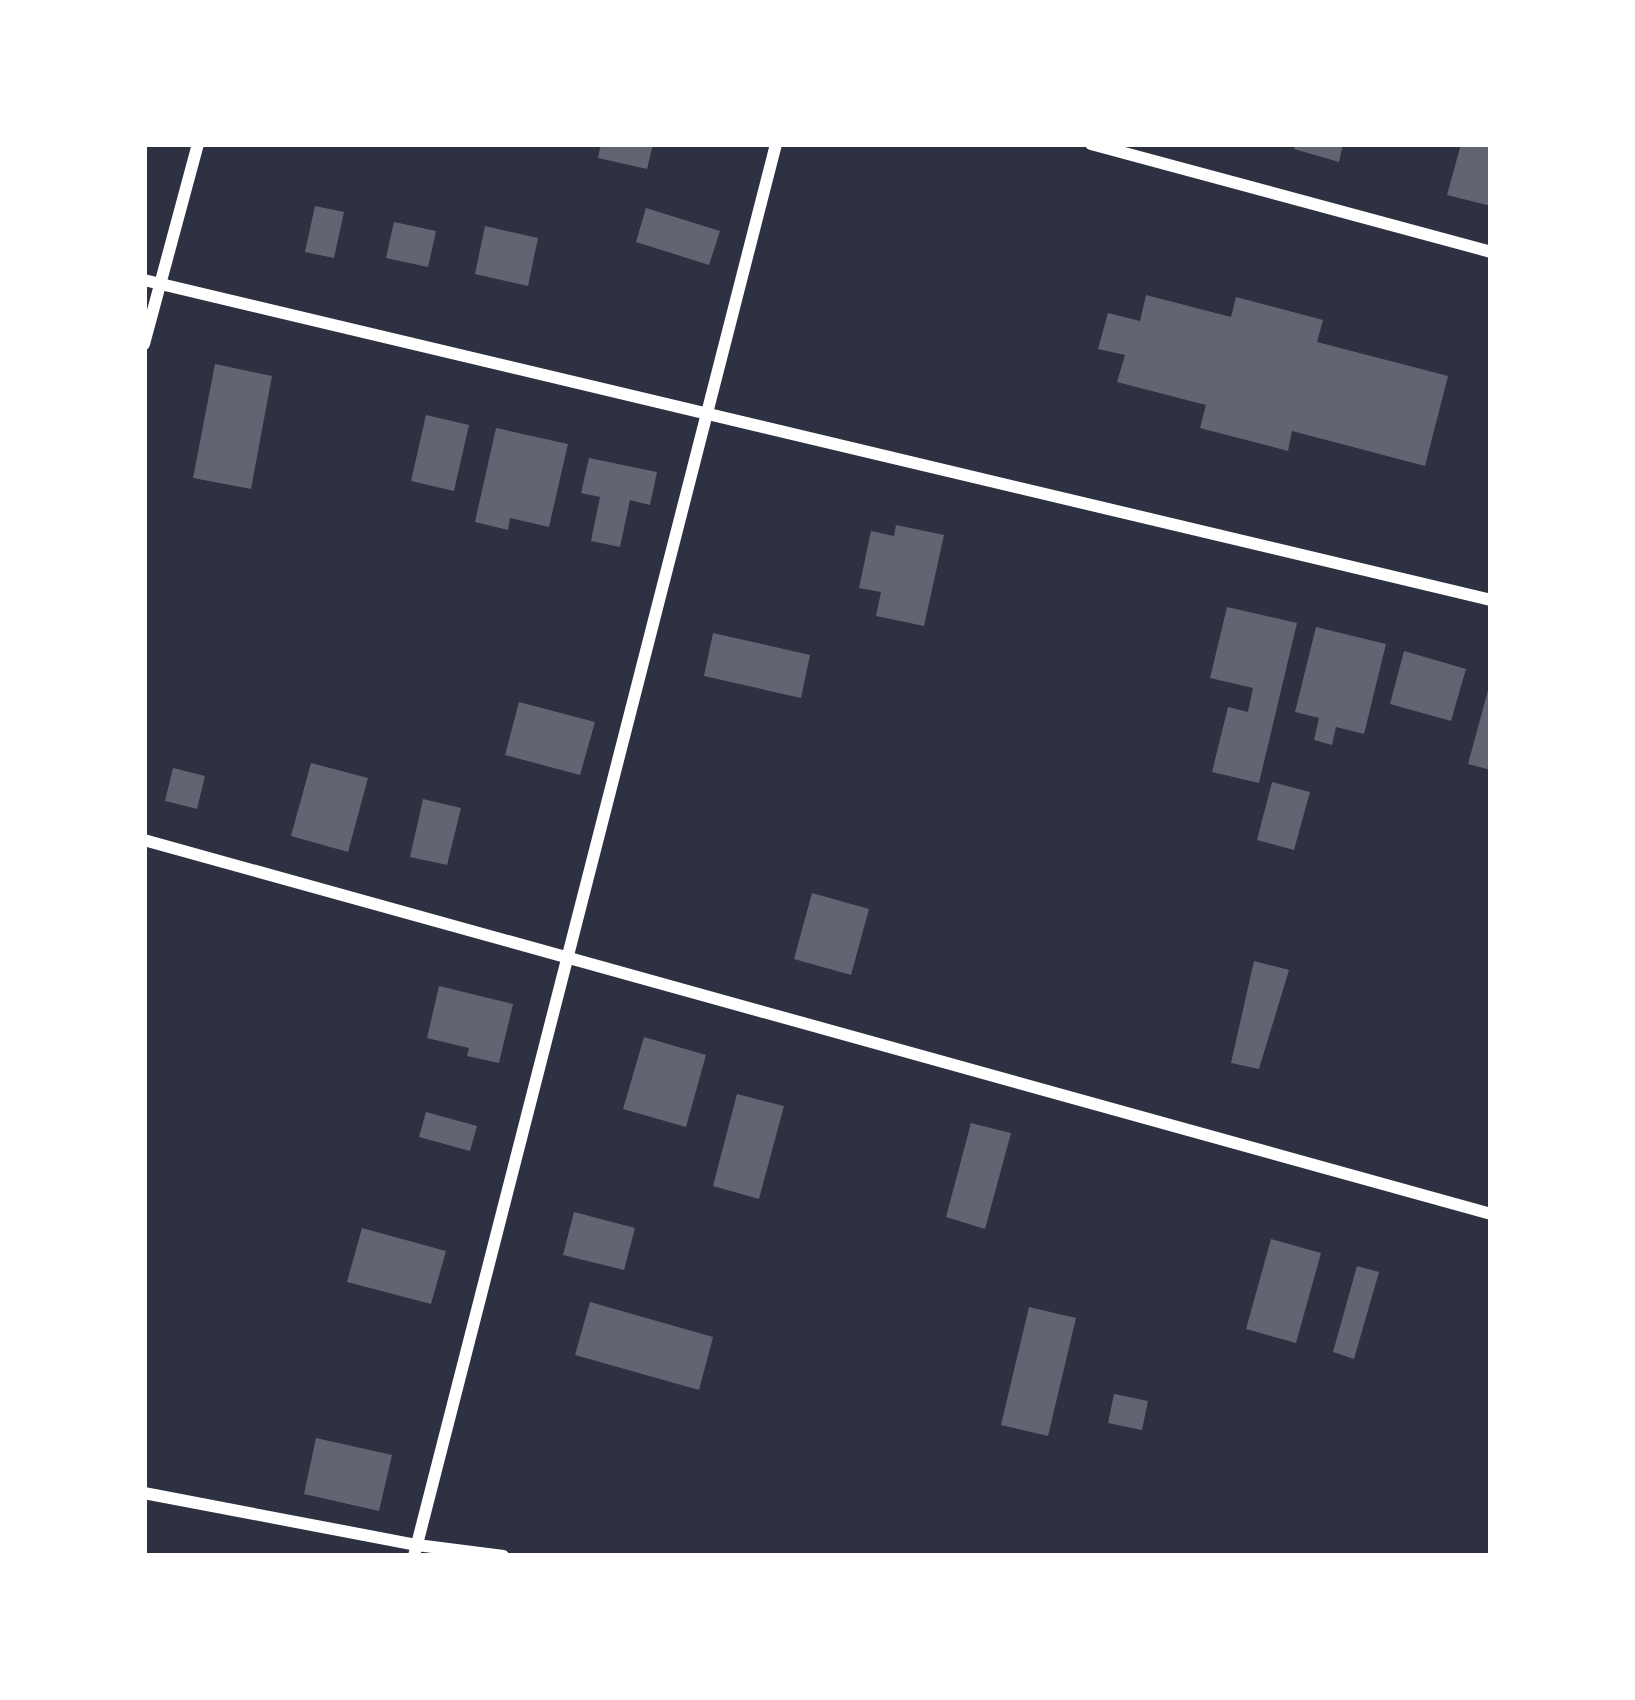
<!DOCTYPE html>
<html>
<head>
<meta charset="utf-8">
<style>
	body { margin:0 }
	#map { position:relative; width:1635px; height:1700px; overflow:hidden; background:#2d3142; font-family:"PT Sans",sans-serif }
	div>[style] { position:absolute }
	.building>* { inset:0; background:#626471 }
	.minor>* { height:12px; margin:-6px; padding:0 6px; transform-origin:6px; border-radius:6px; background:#fff }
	span { translate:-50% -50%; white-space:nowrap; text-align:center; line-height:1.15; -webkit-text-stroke:10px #fff; paint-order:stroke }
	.frame { position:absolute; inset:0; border:147px solid #fff; pointer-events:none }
</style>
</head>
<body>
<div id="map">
	<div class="building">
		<div style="clip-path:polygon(601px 144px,653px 144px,647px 169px,598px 158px)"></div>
		<div style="clip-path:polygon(1295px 144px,1343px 144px,1339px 162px,1294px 149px)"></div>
		<div style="clip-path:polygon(1461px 144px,1491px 144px,1491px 206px,1447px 195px)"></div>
		<div style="clip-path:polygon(315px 206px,344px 212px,334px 258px,305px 252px)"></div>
		<div style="clip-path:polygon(646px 208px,720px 231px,709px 265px,636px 242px)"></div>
		<div style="clip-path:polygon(394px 222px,436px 231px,428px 267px,386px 258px)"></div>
		<div style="clip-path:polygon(485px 226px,538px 238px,528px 286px,475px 274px)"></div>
		<div style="clip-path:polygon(1146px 295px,1231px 317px,1236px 297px,1323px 320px,1317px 342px,1448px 376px,1425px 466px,1292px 431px,1288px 451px,1200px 428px,1206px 405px,1117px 382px,1125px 355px,1098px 349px,1108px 313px,1140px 321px)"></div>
		<div style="clip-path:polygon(215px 364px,272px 376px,251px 489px,193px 478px)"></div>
		<div style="clip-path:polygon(426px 415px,469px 425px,454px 491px,411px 481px)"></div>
		<div style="clip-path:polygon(496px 428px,568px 444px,549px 527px,510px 518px,508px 530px,475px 522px)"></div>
		<div style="clip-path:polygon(589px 458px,657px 472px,650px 505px,630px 500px,620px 547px,591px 541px,600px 497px,581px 493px)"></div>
		<div style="clip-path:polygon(896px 525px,944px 535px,924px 626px,876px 616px,881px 592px,859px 588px,871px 531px,894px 536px)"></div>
		<div style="clip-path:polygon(1227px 607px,1297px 623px,1259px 783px,1212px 772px,1228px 707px,1248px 712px,1253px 688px,1210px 678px)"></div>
		<div style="clip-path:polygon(1316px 627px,1386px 644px,1364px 734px,1336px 727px,1332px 745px,1314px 740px,1319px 718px,1295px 712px)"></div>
		<div style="clip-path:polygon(713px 633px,810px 655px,801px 698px,704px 676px)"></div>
		<div style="clip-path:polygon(1404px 651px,1466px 669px,1451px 721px,1390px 704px)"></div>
		<div style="clip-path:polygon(1490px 683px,1491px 683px,1491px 770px,1468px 764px)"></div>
		<div style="clip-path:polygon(519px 702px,595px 722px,580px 775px,505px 755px)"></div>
		<div style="clip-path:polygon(311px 763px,368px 778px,348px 852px,291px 836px)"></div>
		<div style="clip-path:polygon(173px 768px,205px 776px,197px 809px,165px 801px)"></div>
		<div style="clip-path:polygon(1272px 782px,1310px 792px,1294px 850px,1257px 840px)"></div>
		<div style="clip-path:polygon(423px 799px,461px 808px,447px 865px,410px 857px)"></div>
		<div style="clip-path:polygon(812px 893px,869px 909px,851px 975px,794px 959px)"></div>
		<div style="clip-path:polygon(1254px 961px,1289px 970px,1259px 1069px,1231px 1063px)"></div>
		<div style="clip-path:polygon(439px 986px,513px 1004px,499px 1063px,467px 1056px,469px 1048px,427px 1038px)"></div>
		<div style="clip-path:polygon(644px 1037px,706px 1055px,686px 1127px,623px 1109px)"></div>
		<div style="clip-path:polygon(737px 1094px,784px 1106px,759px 1199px,713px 1186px)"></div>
		<div style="clip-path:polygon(426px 1112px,477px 1126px,470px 1151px,419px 1137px)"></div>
		<div style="clip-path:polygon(971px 1123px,1011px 1133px,985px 1229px,946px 1217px)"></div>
		<div style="clip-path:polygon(574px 1212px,635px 1228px,624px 1270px,563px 1255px)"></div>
		<div style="clip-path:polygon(362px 1228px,446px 1251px,431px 1304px,347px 1282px)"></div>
		<div style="clip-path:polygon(1271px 1239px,1321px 1253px,1296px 1343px,1246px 1329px)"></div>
		<div style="clip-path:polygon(1357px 1266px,1379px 1272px,1354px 1359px,1333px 1352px)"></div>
		<div style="clip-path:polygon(590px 1302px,713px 1337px,699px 1390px,575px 1355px)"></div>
		<div style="clip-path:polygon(1029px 1307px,1076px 1318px,1048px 1436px,1001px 1425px)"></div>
		<div style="clip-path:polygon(1114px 1394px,1148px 1401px,1142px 1430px,1108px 1423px)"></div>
		<div style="clip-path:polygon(316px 1438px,392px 1455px,379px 1511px,304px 1494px)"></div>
	</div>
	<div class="minor">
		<div style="left:1091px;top:144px;width:414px;rotate:15.1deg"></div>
		<div style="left:144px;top:280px;width:1384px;rotate:13.36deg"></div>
		<div style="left:144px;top:344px;width:207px;rotate:-74.9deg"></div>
		<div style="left:144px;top:840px;width:1398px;rotate:15.52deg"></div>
		<div style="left:144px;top:1493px;width:278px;rotate:10.8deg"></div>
		<div style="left:417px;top:1545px;width:87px;rotate:7.3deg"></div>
		<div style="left:414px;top:1556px;width:1458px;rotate:-75.62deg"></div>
	</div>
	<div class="frame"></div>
</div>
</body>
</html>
